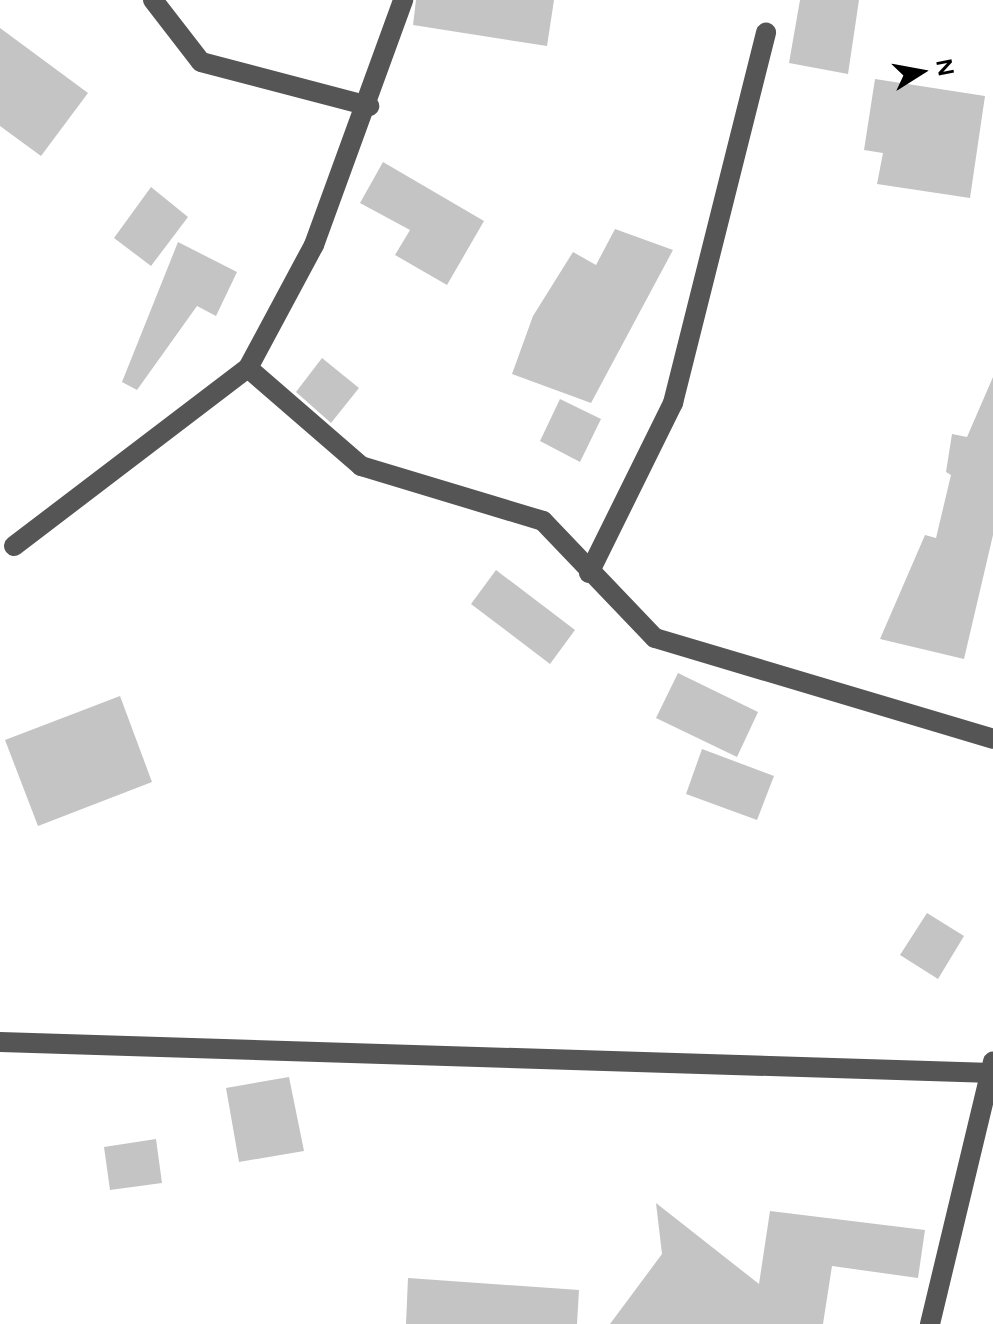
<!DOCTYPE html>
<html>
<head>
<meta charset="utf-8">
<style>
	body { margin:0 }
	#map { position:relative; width:993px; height:1324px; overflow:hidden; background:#fff; font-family:Figtree,sans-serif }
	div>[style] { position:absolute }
	.building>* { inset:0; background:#c4c4c4 }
	.minor>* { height:20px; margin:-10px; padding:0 10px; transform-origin:10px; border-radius:10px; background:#555 }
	span { translate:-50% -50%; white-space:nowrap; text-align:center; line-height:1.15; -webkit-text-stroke:6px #fff; paint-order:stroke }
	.north { position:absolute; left:881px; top:32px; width:80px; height:80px; -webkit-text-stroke:6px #fff; paint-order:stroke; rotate:79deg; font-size:22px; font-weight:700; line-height:32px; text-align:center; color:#000 }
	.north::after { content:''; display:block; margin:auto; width:28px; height:36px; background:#000; clip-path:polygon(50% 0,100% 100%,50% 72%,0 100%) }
</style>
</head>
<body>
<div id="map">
	<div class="building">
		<div style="clip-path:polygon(416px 0,554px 0,547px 46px,413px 25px)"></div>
		<div style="clip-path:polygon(800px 0,859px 0,848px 74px,789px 63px)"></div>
		<div style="clip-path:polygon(0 28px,88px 93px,41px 156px,0 126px)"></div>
		<div style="clip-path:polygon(875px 79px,985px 96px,970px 198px,877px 184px,883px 153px,864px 150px)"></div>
		<div style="clip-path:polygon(383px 162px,484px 221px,447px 285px,395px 255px,410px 230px,360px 203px)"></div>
		<div style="clip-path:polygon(151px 187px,188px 217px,151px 266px,114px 238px)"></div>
		<div style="clip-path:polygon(615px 229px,673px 250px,591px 403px,512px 374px,533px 316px,573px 252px,596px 265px)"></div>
		<div style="clip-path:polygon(178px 242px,237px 272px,216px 316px,197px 306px,137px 390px,122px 382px)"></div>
		<div style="clip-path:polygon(322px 358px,359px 388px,331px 423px,296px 392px)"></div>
		<div style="clip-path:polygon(993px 377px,993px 535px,964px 659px,880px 639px,925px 535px,936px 538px,951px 475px,946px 472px,952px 434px,967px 437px)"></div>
		<div style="clip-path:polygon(560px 399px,601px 419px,580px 462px,540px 441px)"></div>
		<div style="clip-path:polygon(496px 570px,575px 630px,550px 664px,471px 604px)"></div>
		<div style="clip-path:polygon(678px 673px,758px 712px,737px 757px,656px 718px)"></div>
		<div style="clip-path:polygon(120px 696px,152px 782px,38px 826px,5px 740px)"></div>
		<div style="clip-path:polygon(702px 749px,774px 776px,757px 820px,686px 794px)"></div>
		<div style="clip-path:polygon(927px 913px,964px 936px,938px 979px,900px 955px)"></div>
		<div style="clip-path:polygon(289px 1077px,304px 1151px,239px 1162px,226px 1088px)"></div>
		<div style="clip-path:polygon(156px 1139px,162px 1183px,110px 1190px,104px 1147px)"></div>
		<div style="clip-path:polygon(656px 1203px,759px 1284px,770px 1211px,925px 1230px,918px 1278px,832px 1266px,823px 1324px,610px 1324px,662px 1254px)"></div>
		<div style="clip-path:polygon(408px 1278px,579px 1290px,577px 1324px,406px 1324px)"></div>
	</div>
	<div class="minor">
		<div style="left:153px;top:0;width:78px;rotate:52.3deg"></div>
		<div style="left:201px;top:62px;width:174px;rotate:14.7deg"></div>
		<div style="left:248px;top:368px;width:150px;rotate:40.9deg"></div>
		<div style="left:361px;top:466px;width:190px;rotate:16.8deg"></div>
		<div style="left:543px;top:521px;width:162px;rotate:46.3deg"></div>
		<div style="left:655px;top:638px;width:353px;rotate:16.6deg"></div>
		<div style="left:14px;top:546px;width:294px;rotate:-37.3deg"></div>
		<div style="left:248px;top:368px;width:140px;rotate:-61.8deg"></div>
		<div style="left:314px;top:245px;width:261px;rotate:-70deg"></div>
		<div style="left:589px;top:573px;width:190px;rotate:-63.7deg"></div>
		<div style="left:673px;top:403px;width:382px;rotate:-75.9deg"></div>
		<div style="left:0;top:1042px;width:993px;rotate:1.79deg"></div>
		<div style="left:930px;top:1324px;width:270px;rotate:-76.5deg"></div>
	</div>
	<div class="north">N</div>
</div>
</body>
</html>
